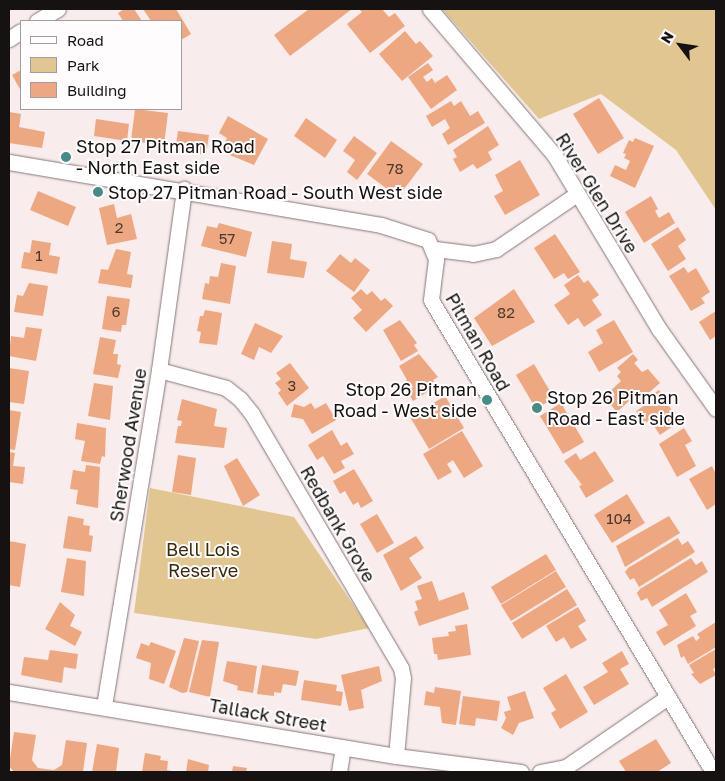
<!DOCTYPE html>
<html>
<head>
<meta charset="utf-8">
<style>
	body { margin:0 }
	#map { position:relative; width:725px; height:781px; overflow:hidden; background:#f9ecec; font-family:"Golos Text",sans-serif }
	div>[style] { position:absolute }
	.green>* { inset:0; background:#e1c692 }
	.building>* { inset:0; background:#eda882 }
	.roads { filter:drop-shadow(0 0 1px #837778) drop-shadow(0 0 1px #837778) }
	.minor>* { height:15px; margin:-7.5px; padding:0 7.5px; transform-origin:7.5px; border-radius:7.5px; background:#fff }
	.dots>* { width:14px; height:14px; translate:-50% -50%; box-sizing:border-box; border:2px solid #fefcfc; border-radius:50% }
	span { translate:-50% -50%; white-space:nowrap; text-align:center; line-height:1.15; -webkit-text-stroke:4px #fefcfc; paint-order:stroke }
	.number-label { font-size:15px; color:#4c382e }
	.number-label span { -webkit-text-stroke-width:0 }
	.poi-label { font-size:18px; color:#161212 }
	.left { translate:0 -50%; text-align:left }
	.right { translate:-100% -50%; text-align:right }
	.street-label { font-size:18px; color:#161212 }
	.park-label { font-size:18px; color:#392a0a }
	.frame { position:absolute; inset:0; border:10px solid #161212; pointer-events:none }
	.legend { position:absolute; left:20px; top:20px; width:162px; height:90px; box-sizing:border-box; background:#fefcfc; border:1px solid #a19e9e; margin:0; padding:6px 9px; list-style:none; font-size:15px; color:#161212 }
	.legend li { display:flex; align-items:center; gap:10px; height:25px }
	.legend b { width:25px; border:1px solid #a19e9e }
	.north { position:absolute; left:655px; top:20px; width:50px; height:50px; -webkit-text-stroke:4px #fefcfc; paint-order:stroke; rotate:301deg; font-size:14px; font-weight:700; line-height:20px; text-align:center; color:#161212 }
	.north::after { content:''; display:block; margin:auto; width:18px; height:22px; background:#161212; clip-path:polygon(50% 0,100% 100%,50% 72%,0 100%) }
</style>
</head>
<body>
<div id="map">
	<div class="green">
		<div style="clip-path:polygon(442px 9px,716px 9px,716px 210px,676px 150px,601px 94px,539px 119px)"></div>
		<div style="clip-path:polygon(150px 488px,294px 517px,369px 628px,316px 639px,134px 613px)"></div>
	</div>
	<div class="building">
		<div style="clip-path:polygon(124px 9px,134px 9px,142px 21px,123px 21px,118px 13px)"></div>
		<div style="clip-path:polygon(143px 9px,176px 9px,191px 34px,181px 40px,181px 21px,151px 21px)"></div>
		<div style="clip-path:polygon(309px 9px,352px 9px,290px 56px,274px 35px)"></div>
		<div style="clip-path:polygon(359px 9px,382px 9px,389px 17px,395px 13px,405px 26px,370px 53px,347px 24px,362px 12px)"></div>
		<div style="clip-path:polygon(405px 31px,416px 44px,420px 41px,433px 56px,402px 81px,379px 54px)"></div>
		<div style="clip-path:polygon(428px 63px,433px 70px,423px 77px,427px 82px,432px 78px,435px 83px,447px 75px,457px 90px,431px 109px,408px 77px)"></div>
		<div style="clip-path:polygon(21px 70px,21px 91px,12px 75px)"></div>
		<div style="clip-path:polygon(599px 98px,624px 138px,598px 154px,573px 114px)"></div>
		<div style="clip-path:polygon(451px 101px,454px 106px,461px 101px,470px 116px,478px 111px,485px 123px,448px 145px,442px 134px,450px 128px,445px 119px,432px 127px,426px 116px)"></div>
		<div style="clip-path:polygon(135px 109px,168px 113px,164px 145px,131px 141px)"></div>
		<div style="clip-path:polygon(9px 112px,21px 114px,19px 127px,45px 132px,42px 148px,9px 143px)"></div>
		<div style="clip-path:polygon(228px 116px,268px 139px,254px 165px,220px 151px,227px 138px,219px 133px)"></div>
		<div style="clip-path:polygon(306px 118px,337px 140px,325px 158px,294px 136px)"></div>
		<div style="clip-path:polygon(96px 119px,129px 124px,127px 141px,94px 136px)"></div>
		<div style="clip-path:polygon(488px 126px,499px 145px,488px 152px,492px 160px,477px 169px,473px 164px,460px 172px,453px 159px,457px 157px,453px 150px)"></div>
		<div style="clip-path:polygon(178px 131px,209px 135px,206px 155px,175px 151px)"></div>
		<div style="clip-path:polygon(354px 136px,377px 153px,357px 180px,347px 172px,355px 160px,343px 151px)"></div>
		<div style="clip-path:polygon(635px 138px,654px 146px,635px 188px,610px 176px,615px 165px,626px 170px,630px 161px,624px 158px,626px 154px,623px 153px,629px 140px,633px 142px)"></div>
		<div style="clip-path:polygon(391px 141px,423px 164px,398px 197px,367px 174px)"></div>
		<div style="clip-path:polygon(520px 160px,540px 195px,505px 215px,494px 196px,503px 191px,495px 175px)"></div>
		<div style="clip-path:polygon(38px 191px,76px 207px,68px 226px,30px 210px)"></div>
		<div style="clip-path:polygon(651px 196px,658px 209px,655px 211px,659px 218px,669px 212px,675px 223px,644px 243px,625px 212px)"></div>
		<div style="clip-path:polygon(114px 204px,117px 218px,131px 214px,137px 239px,107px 245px,99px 208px)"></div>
		<div style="clip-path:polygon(219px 223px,252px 232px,246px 257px,201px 246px,207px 226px,217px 228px)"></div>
		<div style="clip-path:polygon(678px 227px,686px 240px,678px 246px,686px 259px,668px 271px,651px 244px)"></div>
		<div style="clip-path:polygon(555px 234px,580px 272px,568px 279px,564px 273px,554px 279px,534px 248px)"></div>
		<div style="clip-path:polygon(32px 240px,51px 243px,49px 255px,60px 257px,57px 274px,21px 268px,24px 252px,30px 253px)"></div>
		<div style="clip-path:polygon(272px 241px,292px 244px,290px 259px,307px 262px,304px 278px,267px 273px)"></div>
		<div style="clip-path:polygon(116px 249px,131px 252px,127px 274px,133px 275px,131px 288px,98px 283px,101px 269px,108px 270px)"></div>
		<div style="clip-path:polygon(340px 254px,351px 263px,355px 258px,370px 270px,354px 292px,326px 271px)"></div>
		<div style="clip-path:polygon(221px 263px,236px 266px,230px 304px,202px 299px,205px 283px,209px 284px,210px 276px,218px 277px)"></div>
		<div style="clip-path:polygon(684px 267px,688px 273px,696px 268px,710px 292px,701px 298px,705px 303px,691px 311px,669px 276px)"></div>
		<div style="clip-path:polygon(578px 275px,584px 283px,588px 280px,599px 295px,592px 300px,602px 315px,584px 327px,578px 318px,568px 325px,554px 305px,570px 294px,564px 285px)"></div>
		<div style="clip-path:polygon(29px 283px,48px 286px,43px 316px,14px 312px,17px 295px,23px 296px)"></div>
		<div style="clip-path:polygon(361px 289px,367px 295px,372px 291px,381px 301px,385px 298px,393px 306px,366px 332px,353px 318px,362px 310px,351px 298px)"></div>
		<div style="clip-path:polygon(514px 289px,535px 322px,492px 346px,474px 318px)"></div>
		<div style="clip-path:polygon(107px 296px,130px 299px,126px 325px,122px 325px,121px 332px,102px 329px)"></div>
		<div style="clip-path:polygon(205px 310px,222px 313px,217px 345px,199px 343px,201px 332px,197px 331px,200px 316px,203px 316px)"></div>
		<div style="clip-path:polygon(716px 311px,716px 336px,710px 340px,699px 322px)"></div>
		<div style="clip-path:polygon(400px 320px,417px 343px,414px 345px,418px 351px,401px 361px,383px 330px)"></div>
		<div style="clip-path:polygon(614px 320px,633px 352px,599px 372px,588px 352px,603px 343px,596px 330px)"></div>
		<div style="clip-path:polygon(255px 323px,283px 336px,271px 353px,259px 347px,254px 360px,241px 354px)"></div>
		<div style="clip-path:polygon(26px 327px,42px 329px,36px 361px,9px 356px,11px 336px,24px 338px)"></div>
		<div style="clip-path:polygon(100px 337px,116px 340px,113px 354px,118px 354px,117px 364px,121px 365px,118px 378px,93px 374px)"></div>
		<div style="clip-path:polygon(419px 354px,438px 377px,433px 380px,437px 386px,413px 401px,402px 383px,407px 380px,399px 366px)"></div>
		<div style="clip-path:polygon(633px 354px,638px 360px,634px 363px,642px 372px,648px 369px,660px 383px,644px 397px,638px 393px,617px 412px,604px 397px,621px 381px,617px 376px,621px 372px,617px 368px)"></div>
		<div style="clip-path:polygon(290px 363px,309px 388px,287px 406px,278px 393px,281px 390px,275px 383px,281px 379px,276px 373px)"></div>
		<div style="clip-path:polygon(534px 364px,554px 398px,536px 409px,516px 375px)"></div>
		<div style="clip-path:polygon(9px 368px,29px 371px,24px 404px,9px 402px)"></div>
		<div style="clip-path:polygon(94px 383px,113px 386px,110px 420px,88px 416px)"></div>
		<div style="clip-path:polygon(659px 390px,679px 422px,660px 435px,650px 420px,644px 424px,636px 411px,650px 402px,648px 398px)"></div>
		<div style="clip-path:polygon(445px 396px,464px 428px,429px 449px,410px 417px)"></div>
		<div style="clip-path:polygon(182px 399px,217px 409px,214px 426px,227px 428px,224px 448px,175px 443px,178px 426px,181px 426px,182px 421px,177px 420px)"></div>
		<div style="clip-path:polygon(311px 403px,315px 409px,326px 403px,336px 420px,312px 434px,303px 419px,291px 417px,294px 404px,304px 407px)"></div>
		<div style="clip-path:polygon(561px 403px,584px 442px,563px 454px,540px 416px)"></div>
		<div style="clip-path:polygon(9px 410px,21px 412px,15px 450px,9px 449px)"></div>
		<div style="clip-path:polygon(77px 423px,106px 428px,105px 457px,102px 456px,100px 464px,81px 461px,85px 441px,75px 439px)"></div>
		<div style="clip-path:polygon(684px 428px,692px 441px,685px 445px,696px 466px,677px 477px,659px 444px)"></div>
		<div style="clip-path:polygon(332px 430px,341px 446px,347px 442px,354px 454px,341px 461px,345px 468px,334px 474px,323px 456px,317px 460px,308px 445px)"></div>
		<div style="clip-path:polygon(462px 431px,483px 466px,464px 478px,453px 460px,447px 464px,452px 472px,438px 480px,423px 454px)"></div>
		<div style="clip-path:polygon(595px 451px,614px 481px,586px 498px,579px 486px,582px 485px,564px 461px,576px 453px,580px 460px)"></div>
		<div style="clip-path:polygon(9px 452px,15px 453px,13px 466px,25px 467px,23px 484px,9px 482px)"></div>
		<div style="clip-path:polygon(178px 455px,196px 458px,191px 495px,172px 492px)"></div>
		<div style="clip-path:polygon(237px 458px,260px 495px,243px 506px,224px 466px)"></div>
		<div style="clip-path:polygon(86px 465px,100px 467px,98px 508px,76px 504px,78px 490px,70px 489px,73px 470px,85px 472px)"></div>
		<div style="clip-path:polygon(712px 466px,716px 474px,716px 504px,707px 510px,689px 479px)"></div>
		<div style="clip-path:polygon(354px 469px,373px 501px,361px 508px,358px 502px,353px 505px,345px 491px,340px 494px,333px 481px)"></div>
		<div style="clip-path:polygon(627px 494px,645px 523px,612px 543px,594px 515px)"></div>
		<div style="clip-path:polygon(377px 514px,394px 543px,377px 553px,360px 524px)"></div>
		<div style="clip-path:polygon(68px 516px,84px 519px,83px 525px,90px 526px,89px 535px,93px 536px,91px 552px,63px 548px)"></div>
		<div style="clip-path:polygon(669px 516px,680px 533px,625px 567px,616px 546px)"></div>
		<div style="clip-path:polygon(416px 536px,424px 548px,409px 558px,422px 578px,401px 591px,383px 555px)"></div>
		<div style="clip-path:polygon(678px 538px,682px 545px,688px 541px,695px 552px,639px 587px,634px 578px,630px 580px,625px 572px,628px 568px)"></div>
		<div style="clip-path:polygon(9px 541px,26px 544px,20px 587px,9px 585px)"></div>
		<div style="clip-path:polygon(546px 554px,556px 570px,501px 604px,491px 587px)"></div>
		<div style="clip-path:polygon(67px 558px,86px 561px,84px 596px,61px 592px)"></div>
		<div style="clip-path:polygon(691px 558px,696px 565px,702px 561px,708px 572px,652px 607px,647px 598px,641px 601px,637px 593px,640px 589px)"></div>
		<div style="clip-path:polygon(556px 571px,566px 587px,511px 621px,501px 605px)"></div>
		<div style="clip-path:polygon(432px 581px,439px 601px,464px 592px,469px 609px,419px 626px,414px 612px,418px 610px,415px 601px,422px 599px,417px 586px)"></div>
		<div style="clip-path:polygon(567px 589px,577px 605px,522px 639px,512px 623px)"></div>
		<div style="clip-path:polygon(686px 593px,697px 612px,690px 616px,696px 626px,664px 646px,656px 632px,668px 625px,659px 610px)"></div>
		<div style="clip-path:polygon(60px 602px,75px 615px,70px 626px,82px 632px,75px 646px,45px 629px)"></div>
		<div style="clip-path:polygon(578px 607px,586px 621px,578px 626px,587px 640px,571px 649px,564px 637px,556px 642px,546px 626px)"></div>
		<div style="clip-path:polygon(716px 622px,716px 647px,688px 664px,684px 656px,681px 658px,677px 645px,693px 636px,696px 641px,700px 638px,697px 634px)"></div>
		<div style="clip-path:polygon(467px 624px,471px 655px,438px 660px,437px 654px,434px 654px,432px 638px,449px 636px,448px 632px,456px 631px,455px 626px)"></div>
		<div style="clip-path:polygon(184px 638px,199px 641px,187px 692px,182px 693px,169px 687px)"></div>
		<div style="clip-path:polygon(202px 640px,219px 642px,210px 697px,189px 692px)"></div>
		<div style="clip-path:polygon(151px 642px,176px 651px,164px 684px,149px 679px,151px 663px,136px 658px,141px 643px,149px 646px)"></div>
		<div style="clip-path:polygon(716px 649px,716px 667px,713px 669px,716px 675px,700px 684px,691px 674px,694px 673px,689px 665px)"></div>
		<div style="clip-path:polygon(50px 650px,78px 654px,76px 669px,64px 667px,62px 683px,21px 675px,24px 657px,48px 660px)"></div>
		<div style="clip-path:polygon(622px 651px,629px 664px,620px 669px,629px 684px,594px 705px,583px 687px,608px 672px,602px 663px)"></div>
		<div style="clip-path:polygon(227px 661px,257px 666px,253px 693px,237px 690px,238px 686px,223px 681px)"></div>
		<div style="clip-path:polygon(262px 665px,299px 671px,296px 686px,283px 684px,281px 693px,274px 692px,274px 696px,257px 694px)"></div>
		<div style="clip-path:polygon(379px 666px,382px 681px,361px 690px,364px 708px,349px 711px,341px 675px)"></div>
		<div style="clip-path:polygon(566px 674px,588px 712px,560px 729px,551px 713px,556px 710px,543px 688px)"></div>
		<div style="clip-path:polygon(304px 680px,337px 685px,336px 691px,343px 692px,341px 706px,301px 700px)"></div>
		<div style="clip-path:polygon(435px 687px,461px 691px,456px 725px,442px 723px,440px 707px,424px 705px,426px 691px,434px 693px)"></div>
		<div style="clip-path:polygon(525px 691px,534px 718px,519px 723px,513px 735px,501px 728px,506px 718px,504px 712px,511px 710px,507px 697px)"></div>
		<div style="clip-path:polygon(463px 696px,500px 701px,497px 721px,476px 718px,475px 726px,459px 724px)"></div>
		<div style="clip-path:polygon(14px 732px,36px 735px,32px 760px,38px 768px,54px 770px,62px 765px,66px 740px,87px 743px,83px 772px,14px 772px,9px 766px)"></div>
		<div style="clip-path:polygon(656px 739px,671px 763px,657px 772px,626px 772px,619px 761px)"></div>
		<div style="clip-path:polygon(97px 744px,119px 748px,116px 772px,92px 772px)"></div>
		<div style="clip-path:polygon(145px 753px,161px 756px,160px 760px,168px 761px,167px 770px,176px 772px,142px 772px)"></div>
		<div style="clip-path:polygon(188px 759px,209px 765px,208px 772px,186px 772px)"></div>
		<div style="clip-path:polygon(233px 766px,247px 768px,246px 772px,232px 772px)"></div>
	</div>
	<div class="roads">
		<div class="minor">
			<div style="left:430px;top:9px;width:193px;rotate:49.6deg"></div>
			<div style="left:555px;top:156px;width:202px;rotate:59deg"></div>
			<div style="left:659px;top:329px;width:98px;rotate:54.5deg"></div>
			<div style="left:37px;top:21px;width:24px;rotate:-30deg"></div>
			<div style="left:9px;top:39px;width:14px;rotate:-34deg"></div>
			<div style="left:9px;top:162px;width:377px;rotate:9.6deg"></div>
			<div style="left:381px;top:225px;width:49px;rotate:17.7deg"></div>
			<div style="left:428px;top:240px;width:21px;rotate:67deg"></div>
			<div style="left:436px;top:259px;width:41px;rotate:97deg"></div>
			<div style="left:431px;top:300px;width:550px;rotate:59.14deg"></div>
			<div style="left:435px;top:249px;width:38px;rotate:7deg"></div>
			<div style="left:473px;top:254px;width:24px;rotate:-12deg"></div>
			<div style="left:496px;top:249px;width:98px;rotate:-34.2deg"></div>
			<div style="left:159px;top:370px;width:69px;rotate:15deg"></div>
			<div style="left:226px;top:388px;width:18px;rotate:38deg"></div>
			<div style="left:240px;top:399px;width:19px;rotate:51deg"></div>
			<div style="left:252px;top:414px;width:294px;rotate:59.6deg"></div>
			<div style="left:401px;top:668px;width:10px;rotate:79deg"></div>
			<div style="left:403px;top:678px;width:78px;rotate:95.1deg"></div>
			<div style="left:9px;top:692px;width:392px;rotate:9.4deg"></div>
			<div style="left:396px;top:756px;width:126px;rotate:7.3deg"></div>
			<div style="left:104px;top:706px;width:340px;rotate:-80.7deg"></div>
			<div style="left:159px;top:370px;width:183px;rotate:-82.1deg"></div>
			<div style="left:339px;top:772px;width:25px;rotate:-81deg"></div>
			<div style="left:540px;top:772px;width:26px;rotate:-11deg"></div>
			<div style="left:566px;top:767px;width:124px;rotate:-34.5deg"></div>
		</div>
	</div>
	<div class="dots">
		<div style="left:66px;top:157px;background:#478d86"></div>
		<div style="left:98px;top:192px;background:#478d86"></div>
		<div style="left:487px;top:400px;background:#478d86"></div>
		<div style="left:537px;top:408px;background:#478d86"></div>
	</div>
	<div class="number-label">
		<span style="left:395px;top:169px">78</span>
		<span style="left:119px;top:228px">2</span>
		<span style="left:227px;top:239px">57</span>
		<span style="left:39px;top:256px">1</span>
		<span style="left:116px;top:312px">6</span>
		<span style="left:506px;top:313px">82</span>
		<span style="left:292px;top:386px">3</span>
		<span style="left:619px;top:519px">104</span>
	</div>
	<div class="poi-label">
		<span class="left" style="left:76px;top:157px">Stop 27 Pitman Road<br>- North East side</span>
		<span class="left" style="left:108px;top:192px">Stop 27 Pitman Road - South West side</span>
		<span class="right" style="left:477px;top:400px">Stop 26 Pitman<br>Road - West side</span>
		<span class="left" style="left:547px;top:408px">Stop 26 Pitman<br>Road - East side</span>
	</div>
	<div class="street-label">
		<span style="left:597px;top:193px;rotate:58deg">River Glen Drive</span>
		<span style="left:478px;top:342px;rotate:60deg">Pitman Road</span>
		<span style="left:128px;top:445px;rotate:-81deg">Sherwood Avenue</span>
		<span style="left:338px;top:524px;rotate:60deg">Redbank Grove</span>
		<span style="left:268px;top:715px;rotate:10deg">Tallack Street</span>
	</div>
	<div class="park-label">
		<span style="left:203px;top:560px">Bell Lois<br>Reserve</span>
	</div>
	<div class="frame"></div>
	<ul class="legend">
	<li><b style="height:6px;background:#fff"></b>Road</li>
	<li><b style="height:14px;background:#e1c692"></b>Park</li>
	<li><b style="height:14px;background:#eda882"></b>Building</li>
	</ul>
	<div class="north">N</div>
</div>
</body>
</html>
